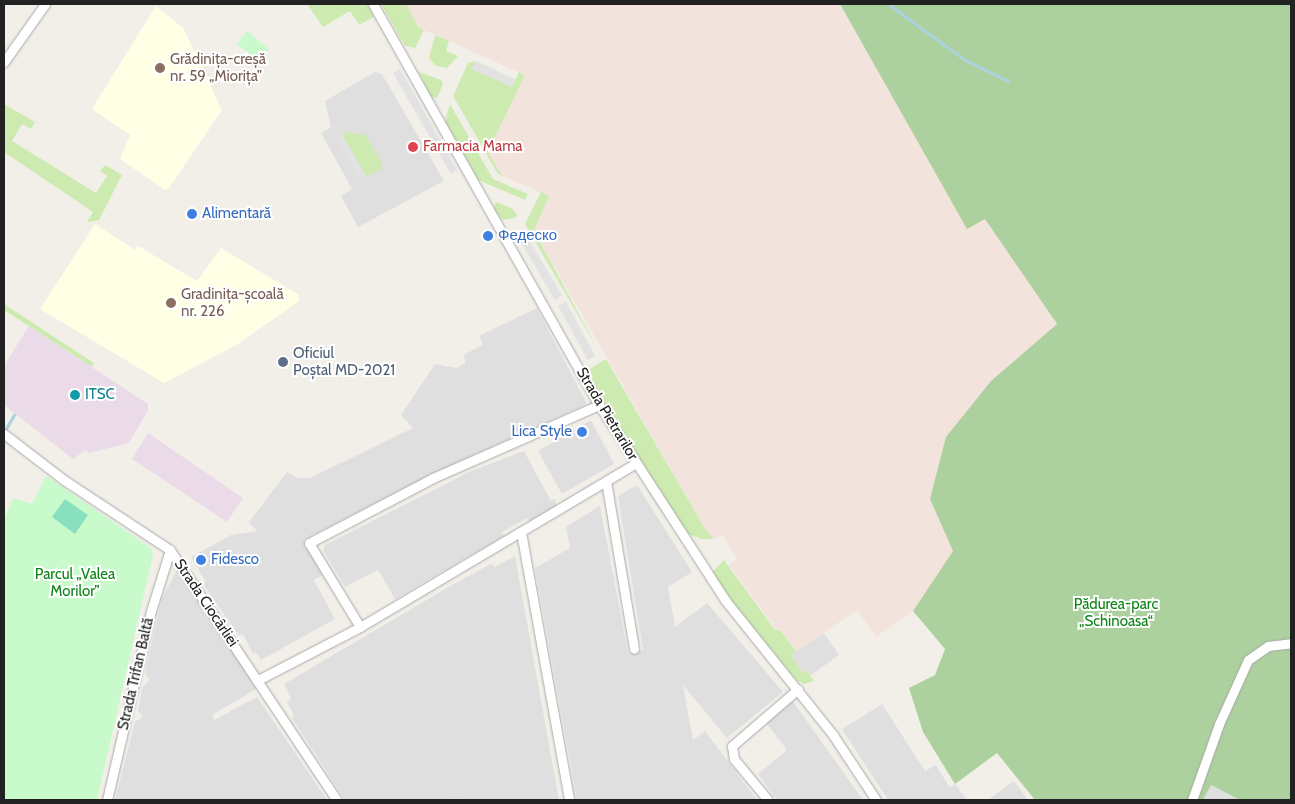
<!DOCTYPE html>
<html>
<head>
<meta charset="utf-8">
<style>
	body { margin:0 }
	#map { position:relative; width:1295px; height:804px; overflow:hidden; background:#f2efe9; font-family:Cabin,sans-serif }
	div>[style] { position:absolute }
	.residential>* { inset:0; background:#e0dfdf }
	.industrial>* { inset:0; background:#ebdbe8 }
	.education>* { inset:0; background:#ffffe5 }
	.military>* { inset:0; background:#f3e3dd }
	.grass>* { inset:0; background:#cdebb0 }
	.forest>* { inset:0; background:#add19e }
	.park>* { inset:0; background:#c8facc }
	.pitch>* { inset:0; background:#88e0be }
	.parking>* { inset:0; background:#e2e2e2 }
	.stream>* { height:3px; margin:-1.5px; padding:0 1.5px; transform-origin:1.5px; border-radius:1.5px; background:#aad3df }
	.roads { filter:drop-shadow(0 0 1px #a9a9a9) drop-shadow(0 0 1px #a9a9a9) }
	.minor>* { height:9px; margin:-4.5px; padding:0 4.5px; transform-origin:4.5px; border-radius:4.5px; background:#fff }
	.dots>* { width:14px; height:14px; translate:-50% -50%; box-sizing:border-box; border:2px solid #fff; border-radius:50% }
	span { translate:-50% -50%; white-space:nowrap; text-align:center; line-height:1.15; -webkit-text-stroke:4px #fff; paint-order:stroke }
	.education-label { font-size:15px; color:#785e54 }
	.left { translate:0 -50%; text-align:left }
	.health-label { font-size:15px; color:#be3a42 }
	.shop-label { font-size:15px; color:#366cbe }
	.right { translate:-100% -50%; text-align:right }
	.service-label { font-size:15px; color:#4e5e75 }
	.culture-label { font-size:15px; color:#0d838f }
	.street-label { font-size:15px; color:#222 }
	.park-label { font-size:15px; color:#0c8416 }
	.frame { position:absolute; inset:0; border:5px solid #222; pointer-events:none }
</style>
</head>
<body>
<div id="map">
	<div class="residential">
		<div style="clip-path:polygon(375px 72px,382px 74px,444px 181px,358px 227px,341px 196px,352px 189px,321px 133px,331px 127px,325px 101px)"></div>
		<div style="clip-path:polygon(537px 308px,587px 404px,438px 471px,303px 540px,323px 575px,314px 580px,335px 619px,261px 660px,257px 653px,253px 654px,243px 634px,239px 636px,203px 584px,206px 582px,191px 557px,231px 535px,257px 531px,249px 522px,287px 472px,297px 478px,310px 478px,413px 428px,401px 415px,435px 364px,456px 368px,466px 363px,463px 355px,483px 345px,479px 336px)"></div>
		<div style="clip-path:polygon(591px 420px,614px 464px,562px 494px,538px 451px)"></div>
		<div style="clip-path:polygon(524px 451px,551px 501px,555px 499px,556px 506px,530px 521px,527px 518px,502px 532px,504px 536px,395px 599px,378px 570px,345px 587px,323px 550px,325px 545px,471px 471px)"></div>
		<div style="clip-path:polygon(637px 485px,692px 572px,668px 587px,675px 627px,707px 603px,783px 692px,727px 738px,683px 685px,693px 740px,705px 731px,757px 800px,577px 800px,535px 568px,570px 548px,566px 527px,600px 506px,628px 653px,643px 650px,618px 496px)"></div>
		<div style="clip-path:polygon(515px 556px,559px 800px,459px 800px,457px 798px,451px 800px,345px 800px,292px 718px,294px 716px,287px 702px,291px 699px,284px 684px,452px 585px,491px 564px,495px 567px)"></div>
		<div style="clip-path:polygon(177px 570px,234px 651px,256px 689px,212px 715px,214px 720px,257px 697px,327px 800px,115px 800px,135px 722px,143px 717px,138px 711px,142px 688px,150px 680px,145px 674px,162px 598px)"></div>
		<div style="clip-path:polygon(824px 633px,839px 655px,811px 675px,807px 671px,803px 673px,791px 655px)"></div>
		<div style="clip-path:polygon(792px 700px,863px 800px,777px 800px,758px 774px,787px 750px,765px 721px)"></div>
		<div style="clip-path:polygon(882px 704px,925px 771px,936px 765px,950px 788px,955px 784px,967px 800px,888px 800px,842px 729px)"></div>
		<div style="clip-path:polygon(1014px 781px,1028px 800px,988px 800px)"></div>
		<div style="clip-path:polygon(1211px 785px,1240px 800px,1203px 800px)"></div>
	</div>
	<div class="industrial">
		<div style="clip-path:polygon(29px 326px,148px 404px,148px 410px,129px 443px,89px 453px,86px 450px,73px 459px,4px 405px,4px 366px)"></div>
		<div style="clip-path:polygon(148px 433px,243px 498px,227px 522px,132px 459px)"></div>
	</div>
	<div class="education">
		<div style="clip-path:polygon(156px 6px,183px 28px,222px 110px,169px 188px,165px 190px,120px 159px,130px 135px,92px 109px)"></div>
		<div style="clip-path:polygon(95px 224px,135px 250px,138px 246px,197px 281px,221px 248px,299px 295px,299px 301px,238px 344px,164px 383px,40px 309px)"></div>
	</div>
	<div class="military">
		<div style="clip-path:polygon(406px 4px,840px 4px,967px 228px,985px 218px,1057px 325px,991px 381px,930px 499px,953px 551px,913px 611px,876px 637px,857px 610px,796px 652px,781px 631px,776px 630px,729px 565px,737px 559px,723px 535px,713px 539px,704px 527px,534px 231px,549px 196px,502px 176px,488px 152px,525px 75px,419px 28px)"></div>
	</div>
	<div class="grass">
		<div style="clip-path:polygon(307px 4px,367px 4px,374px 17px,359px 25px,350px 11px,323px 27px)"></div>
		<div style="clip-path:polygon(381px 4px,406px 4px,419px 28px,424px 30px,415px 48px,405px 46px)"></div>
		<div style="clip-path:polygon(435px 35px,449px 41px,446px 51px,458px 56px,447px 68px,436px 66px,429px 58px)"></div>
		<div style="clip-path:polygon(476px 61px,473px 69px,512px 87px,519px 72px,525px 75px,488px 152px,502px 176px,498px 174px,453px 96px,468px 63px)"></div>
		<div style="clip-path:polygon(419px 72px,441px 80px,443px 84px,437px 98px,431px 97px)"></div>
		<div style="clip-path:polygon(4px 104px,35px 122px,31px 129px,22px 124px,12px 141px,96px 193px,107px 176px,100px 171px,105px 165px,122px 175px,99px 220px,87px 222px,93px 212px,4px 152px)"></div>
		<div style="clip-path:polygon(450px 104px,493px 179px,528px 194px,525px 200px,478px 180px,445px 121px)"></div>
		<div style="clip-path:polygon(345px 132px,366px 135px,382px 164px,382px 169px,366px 176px,343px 136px)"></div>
		<div style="clip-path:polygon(541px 192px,549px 196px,534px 231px,600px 353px,525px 224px)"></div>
		<div style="clip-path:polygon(496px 202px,513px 209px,517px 215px,515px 218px,503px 220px,493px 208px)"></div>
		<div style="clip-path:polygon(4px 304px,94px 363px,92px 367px,4px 310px)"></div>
		<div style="clip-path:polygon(606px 359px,704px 527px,713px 539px,702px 539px,685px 533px,588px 375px,588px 370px)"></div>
		<div style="clip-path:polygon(724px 560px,775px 630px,781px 631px,796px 652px,791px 655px,803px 673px,807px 671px,814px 681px,804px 684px,795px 679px,721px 589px,711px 573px)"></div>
	</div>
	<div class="forest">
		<div style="clip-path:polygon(840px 4px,1291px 4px,1291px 800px,1240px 800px,1211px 785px,1203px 800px,1035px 800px,997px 753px,955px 784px,923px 732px,909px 688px,935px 675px,945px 649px,913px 611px,953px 551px,930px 499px,946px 437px,991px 381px,1057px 324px,985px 219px,967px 229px)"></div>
	</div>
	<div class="park">
		<div style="clip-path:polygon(247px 31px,269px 49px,259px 61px,237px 44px)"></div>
		<div style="clip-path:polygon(46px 476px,151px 548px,153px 555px,97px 800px,4px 800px,4px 520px,13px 498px,32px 504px)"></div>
	</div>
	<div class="pitch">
		<div style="clip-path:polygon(65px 499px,88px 515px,75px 534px,52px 517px)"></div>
	</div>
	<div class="parking">
		<div style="clip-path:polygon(476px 61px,515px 79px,512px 87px,472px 69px)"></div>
		<div style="clip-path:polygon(400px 69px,457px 170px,451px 174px,393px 73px)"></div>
		<div style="clip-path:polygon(343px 136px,366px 176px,360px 180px,337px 139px)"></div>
		<div style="clip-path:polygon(526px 235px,562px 295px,555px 300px,519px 239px)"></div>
		<div style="clip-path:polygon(566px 302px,595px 356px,588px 360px,558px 306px)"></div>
	</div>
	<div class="stream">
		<div style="left:888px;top:4px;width:95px;rotate:36deg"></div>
		<div style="left:965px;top:60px;width:48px;rotate:26deg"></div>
		<div style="left:4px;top:432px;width:20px;rotate:-60deg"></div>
	</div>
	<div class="roads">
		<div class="minor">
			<div style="left:373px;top:4px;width:460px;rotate:60.6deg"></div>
			<div style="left:599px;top:405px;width:232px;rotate:57.1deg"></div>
			<div style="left:725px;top:600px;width:173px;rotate:51.3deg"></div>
			<div style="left:833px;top:735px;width:78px;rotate:56.5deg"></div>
			<div style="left:4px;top:62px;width:71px;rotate:-54.7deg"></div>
			<div style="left:599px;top:405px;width:181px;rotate:156.3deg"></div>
			<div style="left:433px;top:478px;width:140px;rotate:152.3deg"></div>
			<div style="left:309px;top:543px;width:98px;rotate:58.7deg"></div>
			<div style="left:360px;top:627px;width:321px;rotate:-30.7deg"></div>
			<div style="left:4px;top:434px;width:76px;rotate:37.5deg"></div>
			<div style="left:64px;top:480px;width:127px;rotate:33.4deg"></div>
			<div style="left:170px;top:550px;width:301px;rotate:56.3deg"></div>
			<div style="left:606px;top:481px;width:170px;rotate:80.5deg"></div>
			<div style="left:521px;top:532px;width:272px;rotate:79.8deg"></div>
			<div style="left:258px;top:680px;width:115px;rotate:-27.5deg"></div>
			<div style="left:107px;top:800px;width:194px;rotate:-76.9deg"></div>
			<div style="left:151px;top:611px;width:64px;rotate:-72.7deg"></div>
			<div style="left:768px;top:800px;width:53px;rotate:-129.7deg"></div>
			<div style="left:734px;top:759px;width:13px;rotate:-99deg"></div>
			<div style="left:732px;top:746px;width:87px;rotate:-40.8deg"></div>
			<div style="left:1192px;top:800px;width:81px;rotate:-70.4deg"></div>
			<div style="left:1219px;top:724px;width:70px;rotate:-65.6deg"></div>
			<div style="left:1248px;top:660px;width:24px;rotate:-35deg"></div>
			<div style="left:1268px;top:646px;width:23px;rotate:-7deg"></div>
		</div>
	</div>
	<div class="dots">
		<div style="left:160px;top:68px;background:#8d6e63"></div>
		<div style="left:413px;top:147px;background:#e0444e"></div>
		<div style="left:192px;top:214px;background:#3f7fe0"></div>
		<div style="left:488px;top:236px;background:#3f7fe0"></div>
		<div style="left:171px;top:303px;background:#8d6e63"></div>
		<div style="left:283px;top:362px;background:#5c6f8a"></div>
		<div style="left:75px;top:395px;background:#0f9aa8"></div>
		<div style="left:582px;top:432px;background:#3f7fe0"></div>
		<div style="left:201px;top:560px;background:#3f7fe0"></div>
	</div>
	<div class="education-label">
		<span class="left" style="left:170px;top:68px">Grădinița-creșă<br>nr. 59 „Miorița”</span>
		<span class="left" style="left:181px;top:303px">Gradinița-școală<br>nr. 226</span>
	</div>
	<div class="health-label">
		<span class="left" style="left:423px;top:147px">Farmacia Mama</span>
	</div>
	<div class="shop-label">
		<span class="left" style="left:202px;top:214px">Alimentară</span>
		<span class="left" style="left:498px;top:236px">Федеско</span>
		<span class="right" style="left:572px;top:432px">Lica Style</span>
		<span class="left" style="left:211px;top:560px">Fidesco</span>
	</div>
	<div class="service-label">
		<span class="left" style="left:293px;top:362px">Oficiul<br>Poștal MD-2021</span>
	</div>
	<div class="culture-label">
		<span class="left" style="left:85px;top:395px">ITSC</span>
	</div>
	<div class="street-label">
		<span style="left:607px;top:414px;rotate:59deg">Strada Pietrarilor</span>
		<span style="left:206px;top:603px;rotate:56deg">Strada Ciocârliei</span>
		<span style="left:136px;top:674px;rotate:-77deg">Strada Trifan Baltă</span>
	</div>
	<div class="park-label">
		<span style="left:75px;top:583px">Parcul „Valea<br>Morilor”</span>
		<span style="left:1116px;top:613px">Pădurea-parc<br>„Schinoasa“</span>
	</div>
	<div class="frame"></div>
</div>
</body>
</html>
